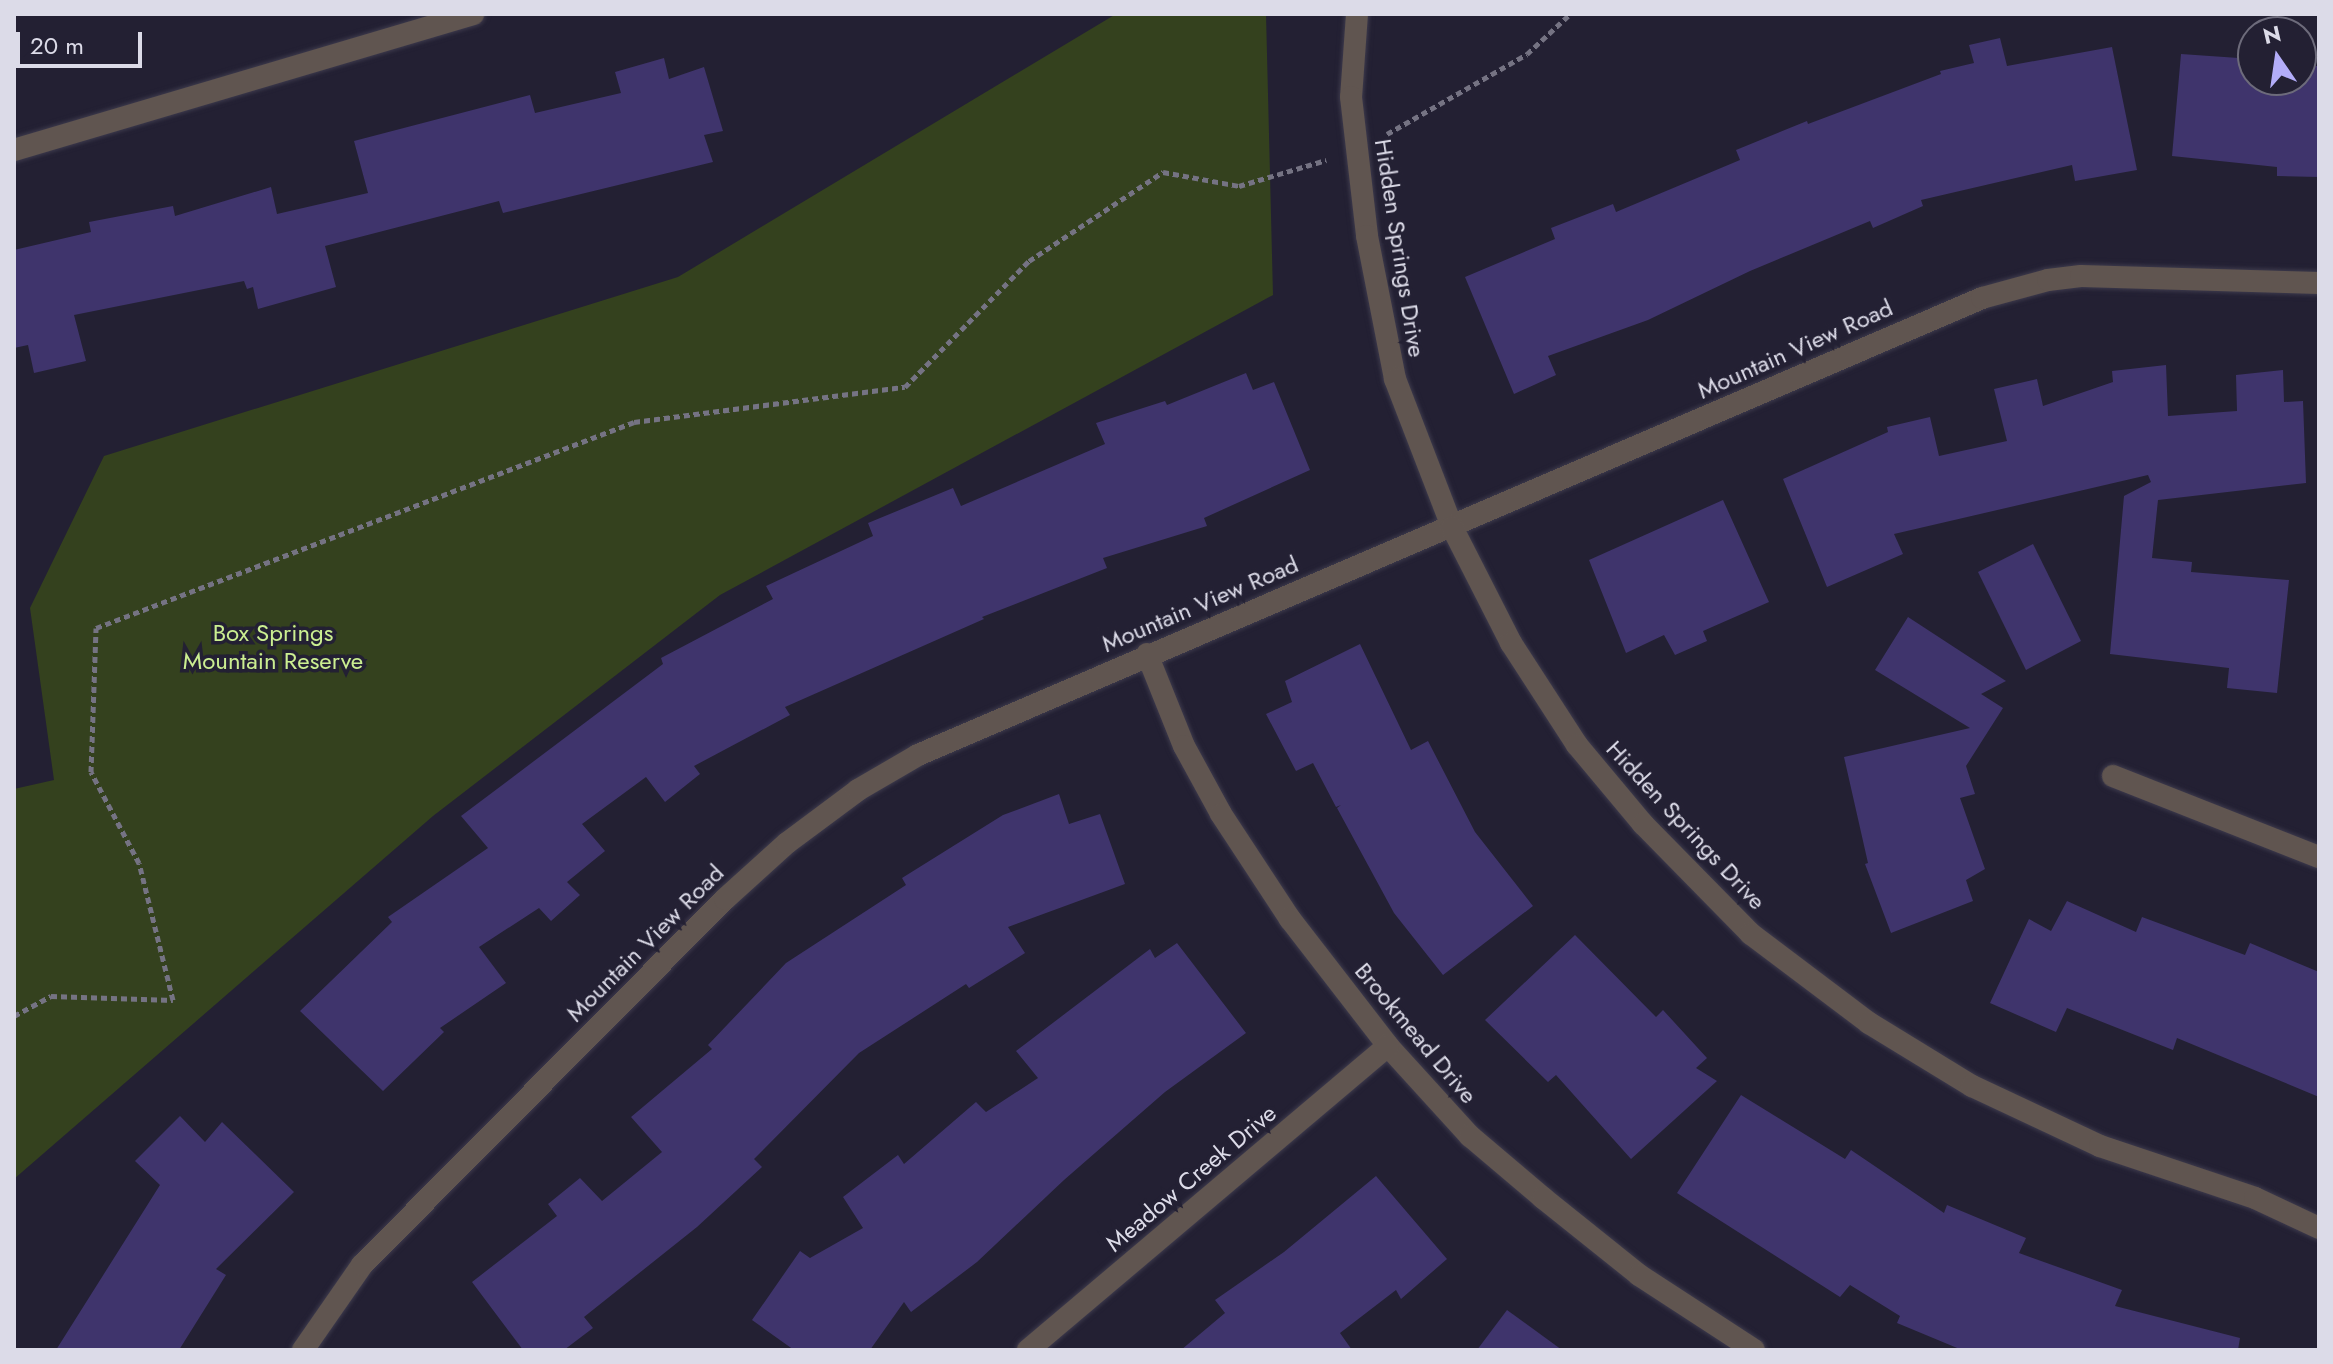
<!DOCTYPE html>
<html>
<head>
<meta charset="utf-8">
<style>
	body { margin:0 }
	#map { position:relative; width:2333px; height:1364px; overflow:hidden; background:#232033; font-family:Jost,sans-serif }
	div>[style] { position:absolute }
	.green>* { inset:0; background:#34411e }
	.building>* { inset:0; background:#3f346c }
	.path>* { height:5px; margin-top:-2.5px; transform-origin:0; background:repeating-linear-gradient(90deg,#757383 0 6px,transparent 0 10px) }
	.roads { filter:drop-shadow(0 0 2px #3d3a4c) drop-shadow(0 0 2px #3d3a4c) }
	.minor>* { height:22px; margin:-11px; padding:0 11px; transform-origin:11px; border-radius:11px; background:#605550 }
	.tertiary>* { height:22px; margin:-11px; padding:0 11px; transform-origin:11px; border-radius:11px; background:#605550 }
	span { translate:-50% -50%; white-space:nowrap; text-align:center; line-height:1.15; -webkit-text-stroke:7px #232033; paint-order:stroke }
	.street-label { font-size:24px; color:#dcdbe8 }
	.park-label { font-size:24px; color:#cbee91 }
	.frame { position:absolute; inset:0; border:16px solid #dcdbe8; pointer-events:none }
	.north { position:absolute; left:2237px; top:16px; width:80px; height:80px; box-sizing:border-box; background:#232033; border:2px solid #6d6b7b; border-radius:50%; rotate:347deg; font-size:22px; font-weight:700; line-height:32px; text-align:center; color:#dcdbe8 }
	.north::after { content:''; display:block; margin:auto; width:28px; height:36px; background:#b3adf9; clip-path:polygon(50% 0,100% 100%,50% 72%,0 100%) }
	.scale { position:absolute; left:16px; top:32px; width:126px; height:36px; box-sizing:border-box; border:4px solid #dcdbe8; border-top:0; padding-left:10px; font-size:24px; line-height:28px; white-space:nowrap; color:#dcdbe8; -webkit-text-stroke:6px #232033; paint-order:stroke }
</style>
</head>
<body>
<div id="map">
	<div class="green">
		<div style="clip-path:polygon(1116px 14px,1266px 14px,1273px 295px,720px 595px,433px 816px,14px 1179px,14px 789px,54px 780px,30px 608px,104px 456px,678px 277px)"></div>
	</div>
	<div class="building">
		<div style="clip-path:polygon(2000px 38px,2007px 66px,2112px 47px,2137px 170px,2075px 181px,2072px 165px,1921px 200px,1923px 206px,1873px 228px,1870px 221px,1750px 271px,1648px 320px,1548px 356px,1556px 375px,1514px 394px,1465px 277px,1555px 239px,1551px 228px,1613px 204px,1616px 212px,1740px 160px,1736px 150px,1807px 121px,1808px 124px,1941px 74px,1940px 71px,1974px 63px,1969px 45px)"></div>
		<div style="clip-path:polygon(2181px 54px,2253px 59px,2253px 80px,2301px 80px,2301px 66px,2319px 66px,2319px 177px,2277px 176px,2277px 167px,2172px 156px)"></div>
		<div style="clip-path:polygon(664px 58px,669px 79px,704px 67px,723px 131px,704px 135px,713px 162px,503px 213px,499px 201px,325px 246px,336px 287px,258px 309px,253px 287px,247px 289px,244px 281px,74px 315px,86px 361px,34px 373px,28px 345px,14px 348px,14px 250px,91px 232px,89px 222px,173px 206px,175px 216px,271px 187px,277px 214px,368px 193px,354px 141px,530px 95px,535px 113px,621px 93px,615px 72px)"></div>
		<div style="clip-path:polygon(2166px 365px,2168px 416px,2237px 411px,2236px 375px,2283px 370px,2284px 402px,2303px 401px,2306px 483px,2158px 500px,2152px 558px,2192px 562px,2191px 572px,2289px 580px,2277px 693px,2227px 688px,2229px 668px,2110px 654px,2124px 496px,2151px 482px,2148px 475px,1894px 534px,1903px 554px,1827px 587px,1783px 479px,1888px 432px,1887px 427px,1930px 417px,1939px 456px,2007px 441px,1994px 389px,2037px 379px,2043px 406px,2113px 382px,2112px 371px)"></div>
		<div style="clip-path:polygon(1246px 373px,1253px 390px,1274px 382px,1310px 470px,1204px 518px,1207px 526px,1103px 558px,1107px 568px,982px 617px,984px 619px,785px 707px,790px 715px,694px 766px,700px 774px,665px 802px,646px 777px,582px 824px,605px 851px,567px 882px,580px 895px,551px 921px,539px 908px,479px 947px,506px 983px,440px 1028px,444px 1032px,383px 1091px,300px 1011px,392px 922px,388px 917px,488px 848px,461px 816px,663px 664px,661px 658px,773px 599px,766px 586px,873px 536px,868px 523px,953px 488px,961px 506px,1105px 444px,1096px 423px,1165px 401px,1167px 405px)"></div>
		<div style="clip-path:polygon(1723px 500px,1769px 602px,1703px 631px,1707px 641px,1675px 655px,1664px 635px,1626px 653px,1589px 560px)"></div>
		<div style="clip-path:polygon(2033px 544px,2081px 641px,2026px 670px,1978px 572px)"></div>
		<div style="clip-path:polygon(1908px 617px,2006px 681px,1981px 694px,2003px 708px,1966px 766px,1975px 794px,1960px 798px,1985px 869px,1966px 880px,1973px 901px,1891px 933px,1865px 864px,1868px 863px,1844px 757px,1970px 728px,1875px 670px)"></div>
		<div style="clip-path:polygon(1360px 644px,1411px 750px,1428px 741px,1475px 832px,1533px 906px,1443px 975px,1394px 913px,1337px 808px,1341px 805px,1336px 807px,1313px 763px,1296px 771px,1266px 714px,1292px 702px,1285px 681px)"></div>
		<div style="clip-path:polygon(1059px 794px,1069px 824px,1100px 814px,1125px 884px,1008px 927px,1025px 953px,969px 988px,966px 984px,859px 1053px,754px 1159px,762px 1167px,697px 1227px,584px 1317px,593px 1328px,564px 1350px,523px 1350px,472px 1282px,557px 1216px,548px 1204px,580px 1178px,602px 1201px,662px 1152px,631px 1117px,712px 1049px,708px 1045px,786px 963px,906px 885px,902px 878px,1003px 815px)"></div>
		<div style="clip-path:polygon(2067px 901px,2136px 932px,2142px 917px,2245px 955px,2250px 943px,2319px 972px,2319px 1097px,2177px 1038px,2173px 1050px,2067px 1008px,2056px 1032px,1990px 1003px,2029px 919px,2051px 931px)"></div>
		<div style="clip-path:polygon(1575px 935px,1656px 1017px,1663px 1010px,1707px 1058px,1696px 1068px,1717px 1081px,1631px 1159px,1556px 1075px,1548px 1082px,1485px 1020px)"></div>
		<div style="clip-path:polygon(1177px 943px,1246px 1033px,1165px 1092px,1064px 1180px,977px 1262px,911px 1312px,904px 1302px,870px 1350px,794px 1350px,752px 1320px,800px 1251px,810px 1258px,863px 1228px,843px 1197px,898px 1155px,904px 1164px,976px 1102px,986px 1112px,1038px 1078px,1016px 1051px,1150px 949px,1155px 958px)"></div>
		<div style="clip-path:polygon(1741px 1095px,1845px 1159px,1851px 1150px,1944px 1213px,1947px 1205px,2026px 1238px,2019px 1253px,2122px 1290px,2115px 1306px,2240px 1338px,2238px 1350px,1962px 1350px,1897px 1323px,1900px 1316px,1850px 1285px,1840px 1297px,1677px 1193px)"></div>
		<div style="clip-path:polygon(180px 1116px,205px 1142px,222px 1122px,294px 1192px,216px 1269px,226px 1275px,179px 1350px,56px 1350px,160px 1185px,135px 1161px)"></div>
		<div style="clip-path:polygon(1376px 1176px,1447px 1259px,1401px 1299px,1396px 1290px,1340px 1333px,1352px 1350px,1181px 1350px,1225px 1313px,1215px 1300px,1284px 1252px)"></div>
		<div style="clip-path:polygon(1507px 1310px,1562px 1350px,1477px 1350px)"></div>
	</div>
	<div class="path">
		<div style="left:1387px;top:134px;width:161px;rotate:-29.7deg"></div>
		<div style="left:1527px;top:54px;width:59px;rotate:-42.9deg"></div>
		<div style="left:14px;top:1016px;width:42px;rotate:-28.4deg"></div>
		<div style="left:51px;top:996px;width:122px;rotate:1.9deg"></div>
		<div style="left:173px;top:1000px;width:141px;rotate:-103.9deg"></div>
		<div style="left:139px;top:863px;width:103px;rotate:-117.8deg"></div>
		<div style="left:91px;top:772px;width:144px;rotate:-88deg"></div>
		<div style="left:96px;top:628px;width:576px;rotate:-20.95deg"></div>
		<div style="left:634px;top:422px;width:273px;rotate:-7.4deg"></div>
		<div style="left:905px;top:387px;width:177px;rotate:-45.5deg"></div>
		<div style="left:1029px;top:261px;width:161px;rotate:-33.6deg"></div>
		<div style="left:1163px;top:172px;width:77px;rotate:10.4deg"></div>
		<div style="left:1239px;top:186px;width:91px;rotate:-16.6deg"></div>
	</div>
	<div class="roads">
		<div class="minor">
			<div style="left:14px;top:150px;width:479px;rotate:-16.5deg"></div>
			<div style="left:1147px;top:654px;width:99px;rotate:68.1deg"></div>
			<div style="left:1184px;top:746px;width:77px;rotate:61.4deg"></div>
			<div style="left:1221px;top:814px;width:126px;rotate:56.7deg"></div>
			<div style="left:1290px;top:919px;width:160px;rotate:52.3deg"></div>
			<div style="left:1388px;top:1046px;width:122px;rotate:47.7deg"></div>
			<div style="left:1470px;top:1136px;width:96px;rotate:40.3deg"></div>
			<div style="left:1543px;top:1198px;width:123px;rotate:38.7deg"></div>
			<div style="left:1639px;top:1275px;width:137px;rotate:33.1deg"></div>
			<div style="left:2113px;top:776px;width:221px;rotate:21.5deg"></div>
			<div style="left:303px;top:1350px;width:103px;rotate:-55.2deg"></div>
			<div style="left:362px;top:1265px;width:515px;rotate:-45.24deg"></div>
			<div style="left:725px;top:899px;width:84px;rotate:-42.1deg"></div>
			<div style="left:787px;top:843px;width:89px;rotate:-36.7deg"></div>
			<div style="left:858px;top:790px;width:69px;rotate:-30.3deg"></div>
			<div style="left:918px;top:755px;width:1158px;rotate:-23.24deg"></div>
			<div style="left:1982px;top:298px;width:68px;rotate:-15.3deg"></div>
			<div style="left:2048px;top:280px;width:33px;rotate:-7deg"></div>
			<div style="left:2081px;top:276px;width:238px;rotate:1.7deg"></div>
			<div style="left:1028px;top:1350px;width:471px;rotate:-40.2deg"></div>
		</div>
		<div class="tertiary">
			<div style="left:1357px;top:14px;width:83px;rotate:94.1deg"></div>
			<div style="left:1351px;top:97px;width:140px;rotate:83.4deg"></div>
			<div style="left:1367px;top:236px;width:146px;rotate:78.9deg"></div>
			<div style="left:1395px;top:379px;width:159px;rotate:68.9deg"></div>
			<div style="left:1452px;top:527px;width:130px;rotate:63deg"></div>
			<div style="left:1511px;top:643px;width:121px;rotate:57.1deg"></div>
			<div style="left:1577px;top:745px;width:103px;rotate:50.1deg"></div>
			<div style="left:1643px;top:824px;width:154px;rotate:45.5deg"></div>
			<div style="left:1751px;top:934px;width:148px;rotate:37deg"></div>
			<div style="left:1869px;top:1023px;width:121px;rotate:31.5deg"></div>
			<div style="left:1972px;top:1086px;width:141px;rotate:25.1deg"></div>
			<div style="left:2100px;top:1146px;width:163px;rotate:18.5deg"></div>
			<div style="left:2255px;top:1198px;width:71px;rotate:25.1deg"></div>
		</div>
	</div>
	<div class="street-label">
		<span style="left:1400px;top:248px;rotate:81deg">Hidden Springs Drive</span>
		<span style="left:1795px;top:349px;rotate:-24deg">Mountain View Road</span>
		<span style="left:1200px;top:604px;rotate:-23deg">Mountain View Road</span>
		<span style="left:1686px;top:825px;rotate:47deg">Hidden Springs Drive</span>
		<span style="left:645px;top:943px;rotate:-45deg">Mountain View Road</span>
		<span style="left:1416px;top:1033px;rotate:50deg">Brookmead Drive</span>
		<span style="left:1191px;top:1178px;rotate:-40deg">Meadow Creek Drive</span>
	</div>
	<div class="park-label">
		<span style="left:273px;top:647px">Box Springs<br>Mountain Reserve</span>
	</div>
	<div class="frame"></div>
	<div class="north">N</div>
	<div class="scale">20 m</div>
</div>
</body>
</html>
